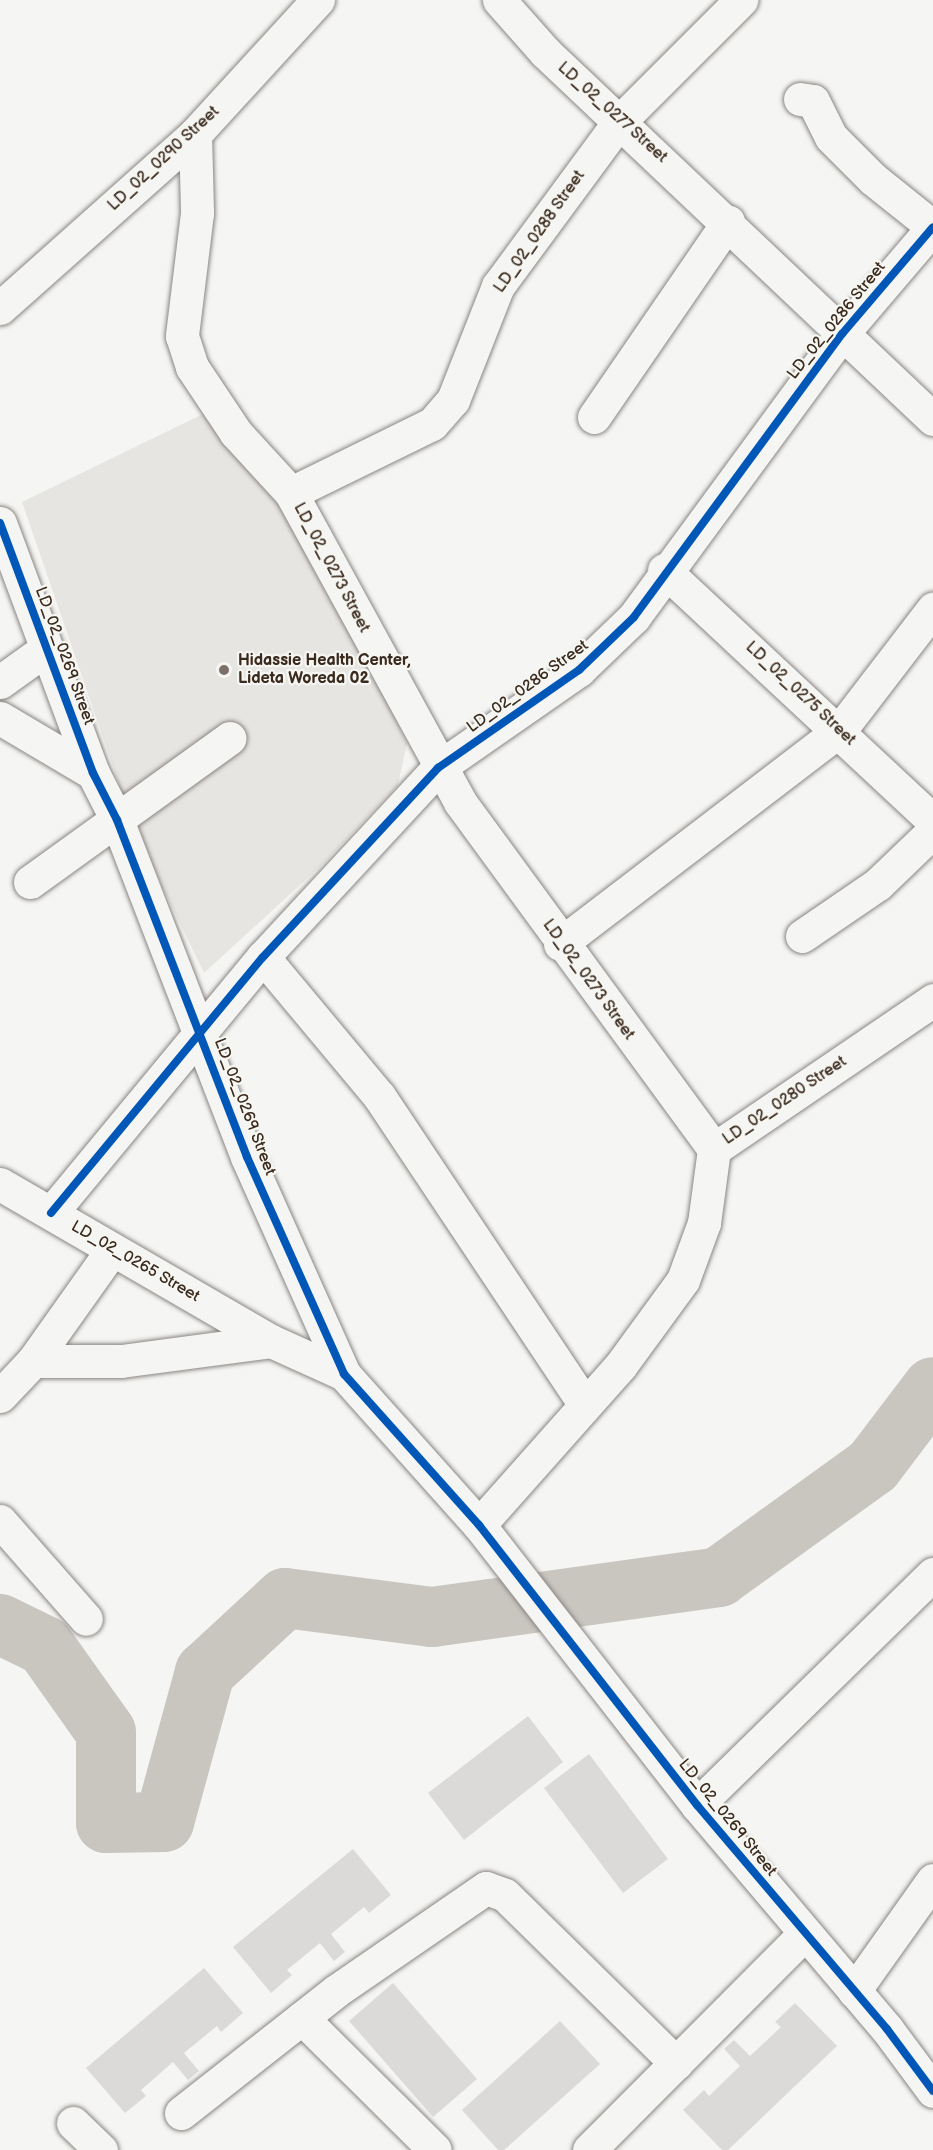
<!DOCTYPE html>
<html>
<head>
<meta charset="utf-8">
<style>
	body { margin:0 }
	#map { position:relative; width:933px; height:2150px; overflow:hidden; background:#f5f5f3; font-family:"Balsamiq Sans",sans-serif }
	div>[style] { position:absolute }
	.built>* { inset:0; background:#e7e5e2 }
	.river>* { height:60px; margin:-30px; padding:0 30px; transform-origin:30px; border-radius:30px; background:#c9c5bf }
	.building>* { inset:0; background:#dbdad8 }
	.roads { filter:drop-shadow(0 0 2px #8a8683) drop-shadow(0 0 2px #8a8683) }
	.minor>* { height:33px; margin:-16.5px; padding:0 16.5px; transform-origin:16.5px; border-radius:16.5px; background:#f5f5f3 }
	.cycleway>* { height:8px; margin:-4px; padding:0 4px; transform-origin:4px; border-radius:4px; background:#0057b8 }
	.dots>* { width:16px; height:16px; translate:-50% -50%; box-sizing:border-box; border:3px solid #f6f6f2; border-radius:50% }
	span { translate:-50% -50%; white-space:nowrap; text-align:center; line-height:1.15; -webkit-text-stroke:4.5px #f6f6f2; paint-order:stroke }
	.street-label { font-size:16px; color:#3b2a1e }
	.poi-label { font-size:16px; color:#3b2a1e; font-weight:700 }
	.left { translate:0 -50%; text-align:left }
</style>
</head>
<body>
<div id="map">
	<div class="built">
		<div style="clip-path:polygon(203px 414px,236px 433px,347px 620px,407px 743px,398px 785px,324px 863px,204px 973px,135px 830px,22px 502px)"></div>
	</div>
	<div class="river">
		<div style="left:0;top:1624px;width:50px;rotate:26.1deg"></div>
		<div style="left:45px;top:1646px;width:105px;rotate:54.7deg"></div>
		<div style="left:106px;top:1732px;width:91px;rotate:90deg"></div>
		<div style="left:106px;top:1823px;width:58px;rotate:-1deg"></div>
		<div style="left:164px;top:1822px;width:156px;rotate:-74.7deg"></div>
		<div style="left:205px;top:1672px;width:109px;rotate:-42.8deg"></div>
		<div style="left:285px;top:1598px;width:148px;rotate:7.4deg"></div>
		<div style="left:432px;top:1617px;width:290px;rotate:-7.9deg"></div>
		<div style="left:719px;top:1577px;width:190px;rotate:-35.8deg"></div>
		<div style="left:873px;top:1466px;width:99px;rotate:-52.8deg"></div>
	</div>
	<div class="building">
		<div style="clip-path:polygon(528px 1716px,563px 1762px,464px 1840px,428px 1793px)"></div>
		<div style="clip-path:polygon(589px 1754px,668px 1859px,623px 1893px,544px 1788px)"></div>
		<div style="clip-path:polygon(353px 1849px,391px 1895px,369px 1913px,364px 1907px,331px 1934px,345px 1952px,334px 1961px,320px 1943px,287px 1970px,292px 1975px,271px 1993px,233px 1947px)"></div>
		<div style="clip-path:polygon(204px 1968px,243px 2013px,221px 2032px,217px 2026px,184px 2053px,199px 2071px,188px 2080px,173px 2062px,141px 2090px,146px 2096px,125px 2113px,86px 2068px)"></div>
		<div style="clip-path:polygon(393px 1983px,477px 2079px,433px 2117px,349px 2021px)"></div>
		<div style="clip-path:polygon(795px 2003px,837px 2046px,728px 2150px,722px 2150px,683px 2110px,704px 2090px,709px 2096px,740px 2066px,724px 2049px,734px 2040px,750px 2056px,781px 2027px,775px 2022px)"></div>
		<div style="clip-path:polygon(560px 2021px,600px 2064px,504px 2150px,498px 2150px,462px 2110px)"></div>
	</div>
	<div class="roads">
		<div class="minor">
			<div style="left:499px;top:0;width:69px;rotate:48.5deg"></div>
			<div style="left:545px;top:52px;width:534px;rotate:43.41deg"></div>
			<div style="left:800px;top:99px;width:13px;rotate:9deg"></div>
			<div style="left:813px;top:101px;width:40px;rotate:63.4deg"></div>
			<div style="left:831px;top:137px;width:59px;rotate:45deg"></div>
			<div style="left:873px;top:179px;width:77px;rotate:38.7deg"></div>
			<div style="left:195px;top:134px;width:79px;rotate:88.5deg"></div>
			<div style="left:197px;top:213px;width:124px;rotate:97deg"></div>
			<div style="left:182px;top:336px;width:33px;rotate:72deg"></div>
			<div style="left:192px;top:367px;width:79px;rotate:56.3deg"></div>
			<div style="left:236px;top:433px;width:81px;rotate:47.5deg"></div>
			<div style="left:291px;top:493px;width:352px;rotate:61.3deg"></div>
			<div style="left:460px;top:802px;width:430px;rotate:53.8deg"></div>
			<div style="left:0;top:308px;width:261px;rotate:-41.7deg"></div>
			<div style="left:195px;top:134px;width:182px;rotate:-47.5deg"></div>
			<div style="left:594px;top:417px;width:237px;rotate:-55.5deg"></div>
			<div style="left:291px;top:493px;width:157px;rotate:-26.1deg"></div>
			<div style="left:432px;top:424px;width:32px;rotate:-49deg"></div>
			<div style="left:453px;top:400px;width:123px;rotate:-68.5deg"></div>
			<div style="left:498px;top:286px;width:204px;rotate:-53.6deg"></div>
			<div style="left:619px;top:122px;width:173px;rotate:-45deg"></div>
			<div style="left:0;top:523px;width:267px;rotate:69.6deg"></div>
			<div style="left:93px;top:773px;width:53px;rotate:62.9deg"></div>
			<div style="left:117px;top:820px;width:361px;rotate:68.9deg"></div>
			<div style="left:247px;top:1157px;width:238px;rotate:65.9deg"></div>
			<div style="left:344px;top:1374px;width:203px;rotate:48.2deg"></div>
			<div style="left:479px;top:1525px;width:355px;rotate:52.1deg"></div>
			<div style="left:697px;top:1805px;width:294px;rotate:49.7deg"></div>
			<div style="left:887px;top:2029px;width:77px;rotate:53.4deg"></div>
			<div style="left:664px;top:570px;width:368px;rotate:43deg"></div>
			<div style="left:0;top:682px;width:57px;rotate:-35.7deg"></div>
			<div style="left:0;top:718px;width:108px;rotate:30.6deg"></div>
			<div style="left:30px;top:882px;width:246px;rotate:-35.8deg"></div>
			<div style="left:802px;top:936px;width:92px;rotate:-34.4deg"></div>
			<div style="left:878px;top:884px;width:76px;rotate:-43.9deg"></div>
			<div style="left:560px;top:944px;width:352px;rotate:-37.4deg"></div>
			<div style="left:840px;top:730px;width:153px;rotate:-52.5deg"></div>
			<div style="left:263px;top:957px;width:181px;rotate:50.2deg"></div>
			<div style="left:379px;top:1096px;width:371px;rotate:56.3deg"></div>
			<div style="left:0;top:1184px;width:313px;rotate:30.1deg"></div>
			<div style="left:271px;top:1341px;width:80px;rotate:24.3deg"></div>
			<div style="left:51px;top:1213px;width:332px;rotate:-50.4deg"></div>
			<div style="left:263px;top:957px;width:258px;rotate:-47.2deg"></div>
			<div style="left:438px;top:768px;width:172px;rotate:-34.8deg"></div>
			<div style="left:579px;top:670px;width:76px;rotate:-43.9deg"></div>
			<div style="left:634px;top:617px;width:351px;rotate:-53.7deg"></div>
			<div style="left:842px;top:334px;width:140px;rotate:-49.6deg"></div>
			<div style="left:33px;top:1361px;width:88px"></div>
			<div style="left:121px;top:1361px;width:151px;rotate:-7.6deg"></div>
			<div style="left:0;top:1396px;width:48px;rotate:-46.7deg"></div>
			<div style="left:33px;top:1361px;width:136px;rotate:-54.6deg"></div>
			<div style="left:0;top:1521px;width:130px;rotate:48.7deg"></div>
			<div style="left:479px;top:1525px;width:214px;rotate:-48.4deg"></div>
			<div style="left:621px;top:1365px;width:105px;rotate:-53.9deg"></div>
			<div style="left:683px;top:1280px;width:61px;rotate:-69.8deg"></div>
			<div style="left:704px;top:1223px;width:75px;rotate:-82.3deg"></div>
			<div style="left:714px;top:1149px;width:265px;rotate:-34.2deg"></div>
			<div style="left:697px;top:1805px;width:330px;rotate:-44.4deg"></div>
			<div style="left:854px;top:1991px;width:136px;rotate:-54.6deg"></div>
			<div style="left:302px;top:2018px;width:187px;rotate:44.8deg"></div>
			<div style="left:181px;top:2113px;width:197px;rotate:-38.2deg"></div>
			<div style="left:336px;top:1991px;width:182px;rotate:-34.5deg"></div>
			<div style="left:486px;top:1888px;width:20px;rotate:20deg"></div>
			<div style="left:505px;top:1895px;width:240px;rotate:44.5deg"></div>
			<div style="left:73px;top:2123px;width:39px;rotate:44deg"></div>
			<div style="left:589px;top:2150px;width:306px;rotate:-45.1deg"></div>
		</div>
	</div>
	<div class="cycleway">
		<div style="left:0;top:523px;width:267px;rotate:69.6deg"></div>
		<div style="left:93px;top:773px;width:53px;rotate:62.9deg"></div>
		<div style="left:117px;top:820px;width:361px;rotate:68.9deg"></div>
		<div style="left:247px;top:1157px;width:238px;rotate:65.9deg"></div>
		<div style="left:344px;top:1374px;width:203px;rotate:48.2deg"></div>
		<div style="left:479px;top:1525px;width:355px;rotate:52.1deg"></div>
		<div style="left:697px;top:1805px;width:294px;rotate:49.7deg"></div>
		<div style="left:887px;top:2029px;width:77px;rotate:53.4deg"></div>
		<div style="left:51px;top:1213px;width:332px;rotate:-50.4deg"></div>
		<div style="left:263px;top:957px;width:258px;rotate:-47.2deg"></div>
		<div style="left:438px;top:768px;width:172px;rotate:-34.8deg"></div>
		<div style="left:579px;top:670px;width:76px;rotate:-43.9deg"></div>
		<div style="left:634px;top:617px;width:351px;rotate:-53.7deg"></div>
		<div style="left:842px;top:334px;width:140px;rotate:-49.6deg"></div>
	</div>
	<div class="dots">
		<div style="left:224px;top:670px;background:#7c7169"></div>
	</div>
	<div class="street-label">
		<span style="left:612px;top:113px;rotate:42deg">LD_02_0277 Street</span>
		<span style="left:164px;top:159px;rotate:-43deg">LD_02_0290 Street</span>
		<span style="left:540px;top:232px;rotate:-55deg">LD_02_0288 Street</span>
		<span style="left:837px;top:321px;rotate:-51deg">LD_02_0286 Street</span>
		<span style="left:331px;top:568px;rotate:62deg">LD_02_0273 Street</span>
		<span style="left:64px;top:656px;rotate:70deg">LD_02_0269 Street</span>
		<span style="left:528px;top:687px;rotate:-36deg">LD_02_0286 Street</span>
		<span style="left:800px;top:694px;rotate:43deg">LD_02_0275 Street</span>
		<span style="left:588px;top:980px;rotate:54deg">LD_02_0273 Street</span>
		<span style="left:785px;top:1101px;rotate:-34deg">LD_02_0280 Street</span>
		<span style="left:244px;top:1107px;rotate:69deg">LD_02_0269 Street</span>
		<span style="left:135px;top:1262px;rotate:30deg">LD_02_0265 Street</span>
		<span style="left:727px;top:1818px;rotate:51deg">LD_02_0269 Street</span>
	</div>
	<div class="poi-label">
		<span class="left" style="left:238px;top:670px">Hidassie Health Center,<br>Lideta Woreda 02</span>
	</div>
</div>
</body>
</html>
